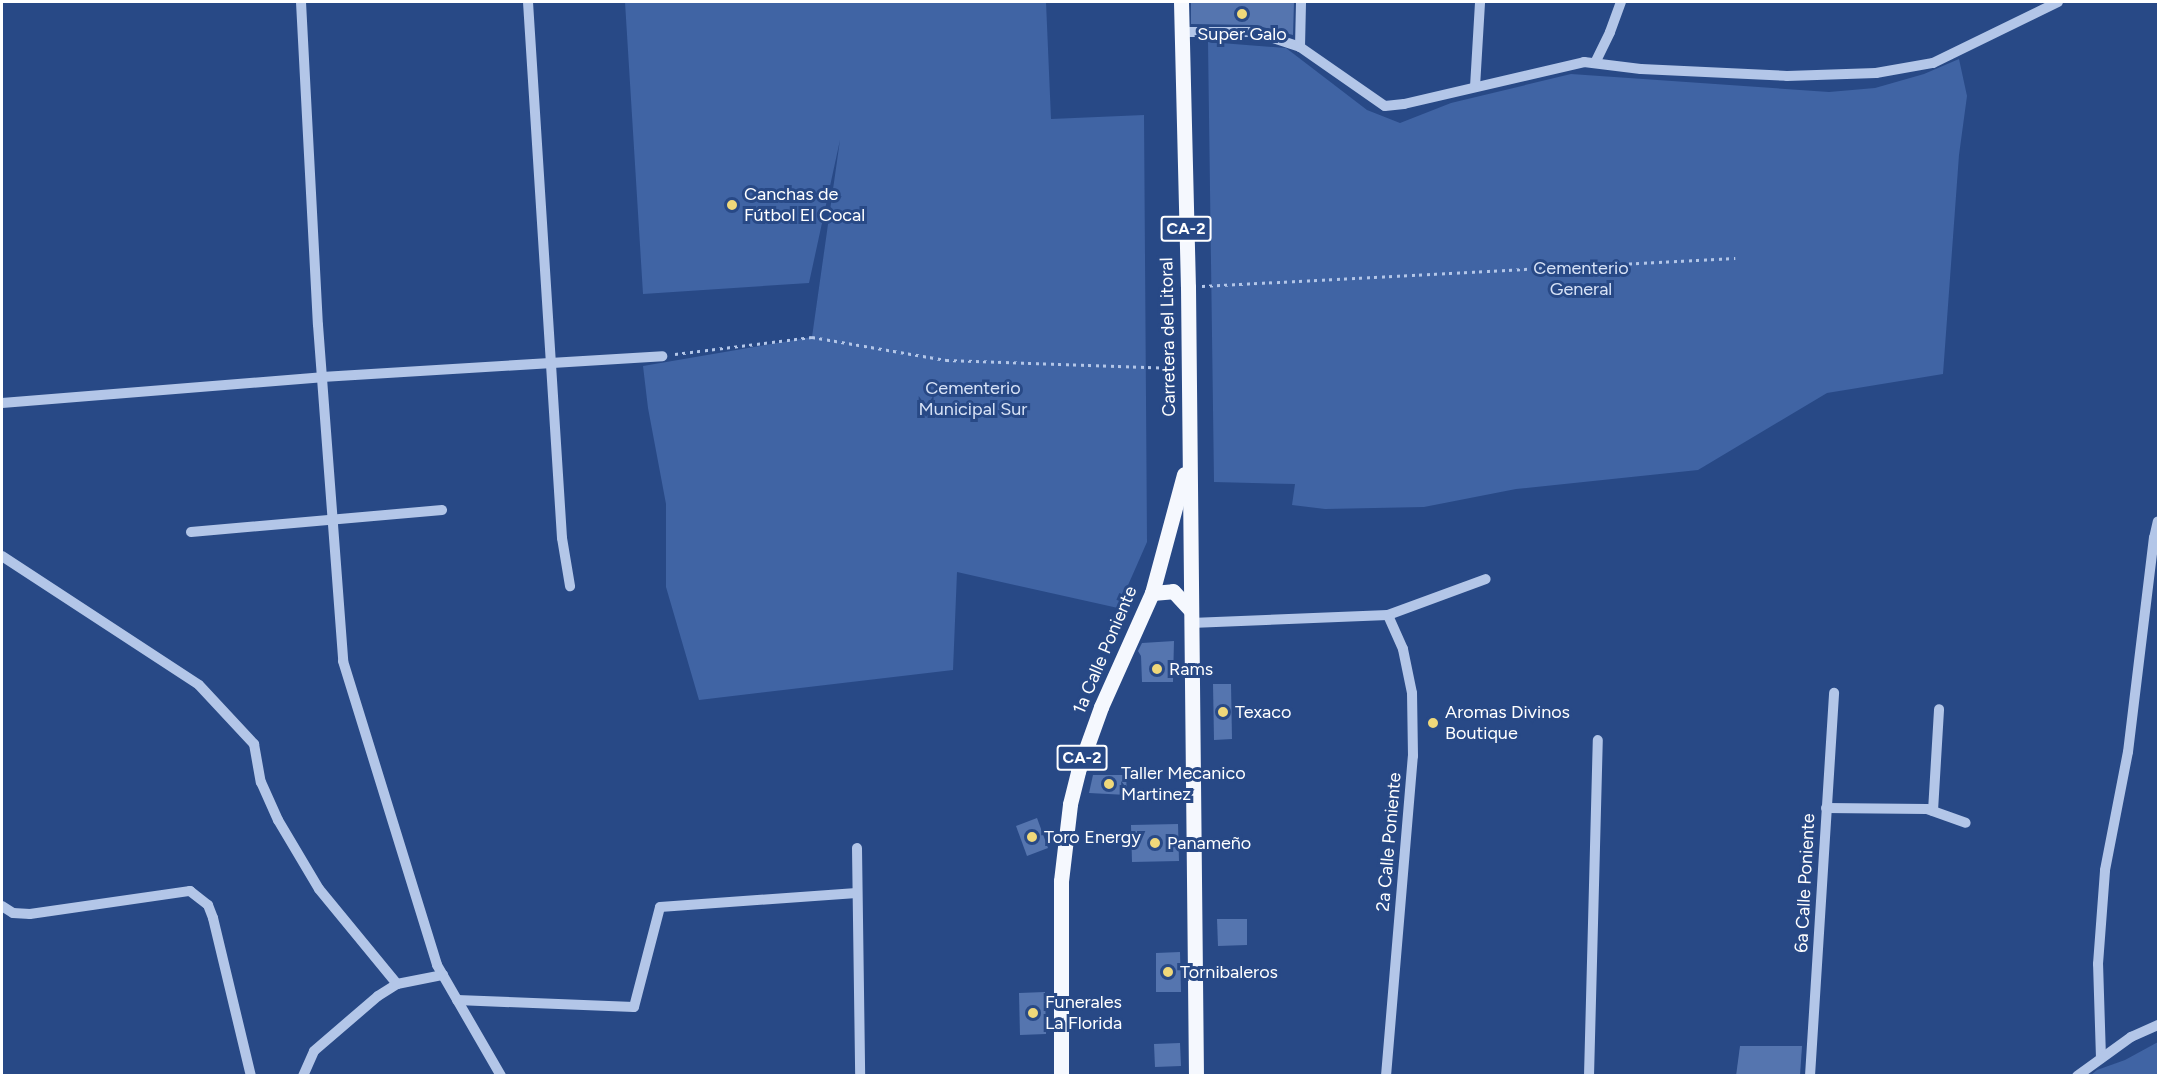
<!DOCTYPE html>
<html>
<head>
<meta charset="utf-8">
<style>
	body { margin:0 }
	#map { position:relative; width:2160px; height:1077px; overflow:hidden; background:#284986; font-family:Figtree,sans-serif }
	div>[style] { position:absolute }
	.green>* { inset:0; background:#4064a4 }
	.building>* { inset:0; background:#5575af }
	.path>* { height:3px; margin-top:-1.5px; transform-origin:0; background:repeating-linear-gradient(90deg,#b3c6e8 0 3px,transparent 0 7.5px) }
	.minor>* { height:10px; margin:-5px; padding:0 5px; transform-origin:5px; border-radius:5px; background:#b3c6e8 }
	.major>* { height:15px; margin:-7.5px; padding:0 7.5px; transform-origin:7.5px; border-radius:7.5px; background:#f5f8fe }
	.dots>* { width:16px; height:16px; translate:-50% -50%; box-sizing:border-box; border:3px solid #284986; border-radius:50% }
	span { translate:-50% -50%; white-space:nowrap; text-align:center; line-height:1.15; -webkit-text-stroke:6px #284986; paint-order:stroke }
	.shield-label span { padding:2px 4px; background:#284986; border:2px solid; border-radius:4px; -webkit-text-stroke-width:0 }
	.shield-label { font-size:16px; color:#fff; font-weight:700 }
	.poi-label { font-size:18px; color:#fff }
	.left { translate:0 -50%; text-align:left }
	.park-label { font-size:18px; color:#d7e2f6 }
	.street-label { font-size:18px; color:#fff }
	.frame { position:absolute; inset:0; border:3px solid #fff; pointer-events:none }
</style>
</head>
<body>
<div id="map">
	<div class="green">
		<div style="clip-path:polygon(625px 2px,1046px 2px,1051px 119px,1144px 115px,1147px 542px,1118px 608px,957px 572px,953px 670px,699px 700px,666px 587px,666px 504px,648px 408px,643px 366px,812px 337px,840px 140px,809px 283px,643px 294px)"></div>
		<div style="clip-path:polygon(1208px 42px,1286px 48px,1367px 110px,1400px 123px,1451px 103px,1571px 74px,1829px 92px,1875px 88px,1924px 74px,1959px 59px,1967px 96px,1959px 155px,1943px 374px,1827px 393px,1698px 470px,1516px 489px,1424px 507px,1325px 509px,1292px 505px,1295px 484px,1214px 482px)"></div>
		<div style="clip-path:polygon(2158px 1042px,2158px 1075px,2091px 1075px,2097px 1070px,2125px 1060px)"></div>
	</div>
	<div class="building">
		<div style="clip-path:polygon(1191px 2px,1294px 2px,1293px 35px,1255px 25px,1191px 24px)"></div>
		<div style="clip-path:polygon(1174px 641px,1173px 682px,1142px 682px,1141px 656px,1138px 651px,1142px 643px)"></div>
		<div style="clip-path:polygon(1213px 684px,1231px 684px,1232px 739px,1214px 740px)"></div>
		<div style="clip-path:polygon(1093px 775px,1126px 775px,1127px 795px,1089px 793px)"></div>
		<div style="clip-path:polygon(1037px 818px,1048px 848px,1027px 856px,1016px 826px)"></div>
		<div style="clip-path:polygon(1178px 824px,1179px 861px,1132px 862px,1131px 825px)"></div>
		<div style="clip-path:polygon(1217px 919px,1247px 919px,1247px 945px,1218px 946px)"></div>
		<div style="clip-path:polygon(1180px 952px,1181px 992px,1156px 992px,1156px 953px)"></div>
		<div style="clip-path:polygon(1045px 992px,1046px 1034px,1020px 1035px,1019px 993px)"></div>
		<div style="clip-path:polygon(1180px 1043px,1181px 1066px,1155px 1067px,1154px 1044px)"></div>
		<div style="clip-path:polygon(1740px 1046px,1802px 1046px,1800px 1076px,1736px 1076px)"></div>
	</div>
	<div class="path">
		<div style="left:1202px;top:286px;width:534px;rotate:-3.01deg"></div>
		<div style="left:675px;top:354px;width:138px;rotate:-7.1deg"></div>
		<div style="left:812px;top:337px;width:136px;rotate:9.7deg"></div>
		<div style="left:946px;top:360px;width:229px;rotate:2deg"></div>
	</div>
	<div class="minor">
		<div style="left:301px;top:2px;width:323px;rotate:87deg"></div>
		<div style="left:318px;top:325px;width:337px;rotate:85.7deg"></div>
		<div style="left:343px;top:661px;width:318px;rotate:72.8deg"></div>
		<div style="left:437px;top:965px;width:128px;rotate:60deg"></div>
		<div style="left:528px;top:2px;width:537px;rotate:86.37deg"></div>
		<div style="left:562px;top:538px;width:49px;rotate:80.5deg"></div>
		<div style="left:1181px;top:32px;width:74px"></div>
		<div style="left:1255px;top:32px;width:47px;rotate:18.4deg"></div>
		<div style="left:1300px;top:47px;width:103px;rotate:34.8deg"></div>
		<div style="left:1385px;top:106px;width:19px;rotate:-6deg"></div>
		<div style="left:1404px;top:104px;width:185px;rotate:-13.1deg"></div>
		<div style="left:1584px;top:62px;width:57px;rotate:7deg"></div>
		<div style="left:1641px;top:69px;width:146px;rotate:2.7deg"></div>
		<div style="left:1787px;top:76px;width:89px;rotate:-1.9deg"></div>
		<div style="left:1876px;top:73px;width:58px;rotate:-10deg"></div>
		<div style="left:1933px;top:63px;width:139px;rotate:-26deg"></div>
		<div style="left:1300px;top:47px;width:45px;rotate:-88.7deg"></div>
		<div style="left:1595px;top:63px;width:34px;rotate:-64deg"></div>
		<div style="left:1610px;top:32px;width:32px;rotate:-70deg"></div>
		<div style="left:1475px;top:87px;width:85px;rotate:-86.6deg"></div>
		<div style="left:2px;top:403px;width:321px;rotate:-4.6deg"></div>
		<div style="left:322px;top:377px;width:341px;rotate:-3.5deg"></div>
		<div style="left:191px;top:532px;width:252px;rotate:-5deg"></div>
		<div style="left:2px;top:556px;width:235px;rotate:33.2deg"></div>
		<div style="left:199px;top:685px;width:81px;rotate:47deg"></div>
		<div style="left:254px;top:744px;width:39px;rotate:80deg"></div>
		<div style="left:261px;top:782px;width:42px;rotate:65.9deg"></div>
		<div style="left:278px;top:820px;width:80px;rotate:59.3deg"></div>
		<div style="left:319px;top:889px;width:123px;rotate:50.6deg"></div>
		<div style="left:1191px;top:623px;width:197px;rotate:-2.3deg"></div>
		<div style="left:1388px;top:615px;width:104px;rotate:-20.2deg"></div>
		<div style="left:1826px;top:808px;width:101px;rotate:0.6deg"></div>
		<div style="left:1927px;top:809px;width:41px;rotate:19.7deg"></div>
		<div style="left:1933px;top:811px;width:102px;rotate:-86.6deg"></div>
		<div style="left:857px;top:848px;width:228px;rotate:89.2deg"></div>
		<div style="left:2px;top:906px;width:13px;rotate:32deg"></div>
		<div style="left:13px;top:913px;width:17px;rotate:3deg"></div>
		<div style="left:30px;top:914px;width:162px;rotate:-8.2deg"></div>
		<div style="left:190px;top:891px;width:23px;rotate:38deg"></div>
		<div style="left:208px;top:905px;width:14px;rotate:69deg"></div>
		<div style="left:213px;top:918px;width:163px;rotate:76.5deg"></div>
		<div style="left:457px;top:1000px;width:177px;rotate:2.3deg"></div>
		<div style="left:634px;top:1007px;width:103px;rotate:-75.4deg"></div>
		<div style="left:660px;top:907px;width:197px;rotate:-4.1deg"></div>
		<div style="left:2101px;top:1058px;width:94px;rotate:-91.8deg"></div>
		<div style="left:2098px;top:964px;width:94px;rotate:-85.7deg"></div>
		<div style="left:2105px;top:870px;width:120px;rotate:-79deg"></div>
		<div style="left:2128px;top:752px;width:216px;rotate:-83.1deg"></div>
		<div style="left:2154px;top:538px;width:17px;rotate:-77deg"></div>
		<div style="left:303px;top:1076px;width:27px;rotate:-66deg"></div>
		<div style="left:314px;top:1051px;width:84px;rotate:-40.7deg"></div>
		<div style="left:378px;top:996px;width:22px;rotate:-32deg"></div>
		<div style="left:397px;top:984px;width:47px;rotate:-11.1deg"></div>
		<div style="left:1386px;top:1076px;width:321px;rotate:-85.2deg"></div>
		<div style="left:1413px;top:756px;width:63px;rotate:-90.9deg"></div>
		<div style="left:1412px;top:693px;width:45px;rotate:-101.6deg"></div>
		<div style="left:1403px;top:649px;width:37px;rotate:-114deg"></div>
		<div style="left:1589px;top:1076px;width:336px;rotate:-88.5deg"></div>
		<div style="left:1810px;top:1076px;width:384px;rotate:-86.4deg"></div>
		<div style="left:2077px;top:1076px;width:67px;rotate:-35.8deg"></div>
		<div style="left:2131px;top:1037px;width:30px;rotate:-24deg"></div>
	</div>
	<div class="major">
		<div style="left:1181px;top:2px;width:285px;rotate:88.6deg"></div>
		<div style="left:1188px;top:287px;width:789px;rotate:89.42deg"></div>
		<div style="left:1152px;top:593px;width:21px;rotate:-5deg"></div>
		<div style="left:1173px;top:591px;width:26px;rotate:47deg"></div>
		<div style="left:1061px;top:1076px;width:195px;rotate:-90deg"></div>
		<div style="left:1061px;top:881px;width:78px;rotate:-83.3deg"></div>
		<div style="left:1070px;top:804px;width:34px;rotate:-76deg"></div>
		<div style="left:1078px;top:771px;width:68px;rotate:-70.2deg"></div>
		<div style="left:1101px;top:707px;width:125px;rotate:-65.9deg"></div>
		<div style="left:1152px;top:593px;width:123px;rotate:-74.9deg"></div>
	</div>
	<div class="dots">
		<div style="left:1242px;top:14px;background:#efd87a"></div>
		<div style="left:732px;top:205px;background:#efd87a"></div>
		<div style="left:1157px;top:669px;background:#efd87a"></div>
		<div style="left:1223px;top:712px;background:#efd87a"></div>
		<div style="left:1433px;top:723px;background:#efd87a"></div>
		<div style="left:1109px;top:784px;background:#efd87a"></div>
		<div style="left:1032px;top:837px;background:#efd87a"></div>
		<div style="left:1155px;top:843px;background:#efd87a"></div>
		<div style="left:1168px;top:972px;background:#efd87a"></div>
		<div style="left:1033px;top:1013px;background:#efd87a"></div>
	</div>
	<div class="shield-label">
		<span style="left:1186px;top:229px">CA-2</span>
		<span style="left:1082px;top:758px">CA-2</span>
	</div>
	<div class="poi-label">
		<span style="left:1242px;top:34px">Super Galo</span>
		<span class="left" style="left:744px;top:205px">Canchas de<br>Fútbol El Cocal</span>
		<span class="left" style="left:1169px;top:669px">Rams</span>
		<span class="left" style="left:1235px;top:712px">Texaco</span>
		<span class="left" style="left:1445px;top:723px">Aromas Divinos<br>Boutique</span>
		<span class="left" style="left:1121px;top:784px">Taller Mecanico<br>Martinez</span>
		<span class="left" style="left:1044px;top:837px">Toro Energy</span>
		<span class="left" style="left:1167px;top:843px">Panameño</span>
		<span class="left" style="left:1180px;top:972px">Tornibaleros</span>
		<span class="left" style="left:1045px;top:1013px">Funerales<br>La Florida</span>
	</div>
	<div class="park-label">
		<span style="left:1581px;top:279px">Cementerio<br>General</span>
		<span style="left:973px;top:399px">Cementerio<br>Municipal Sur</span>
	</div>
	<div class="street-label">
		<span style="left:1168px;top:337px;rotate:-91deg">Carretera del Litoral</span>
		<span style="left:1105px;top:650px;rotate:-67deg">1a Calle Poniente</span>
		<span style="left:1389px;top:842px;rotate:-85deg">2a Calle Poniente</span>
		<span style="left:1805px;top:883px;rotate:-87deg">6a Calle Poniente</span>
	</div>
	<div class="frame"></div>
</div>
</body>
</html>
